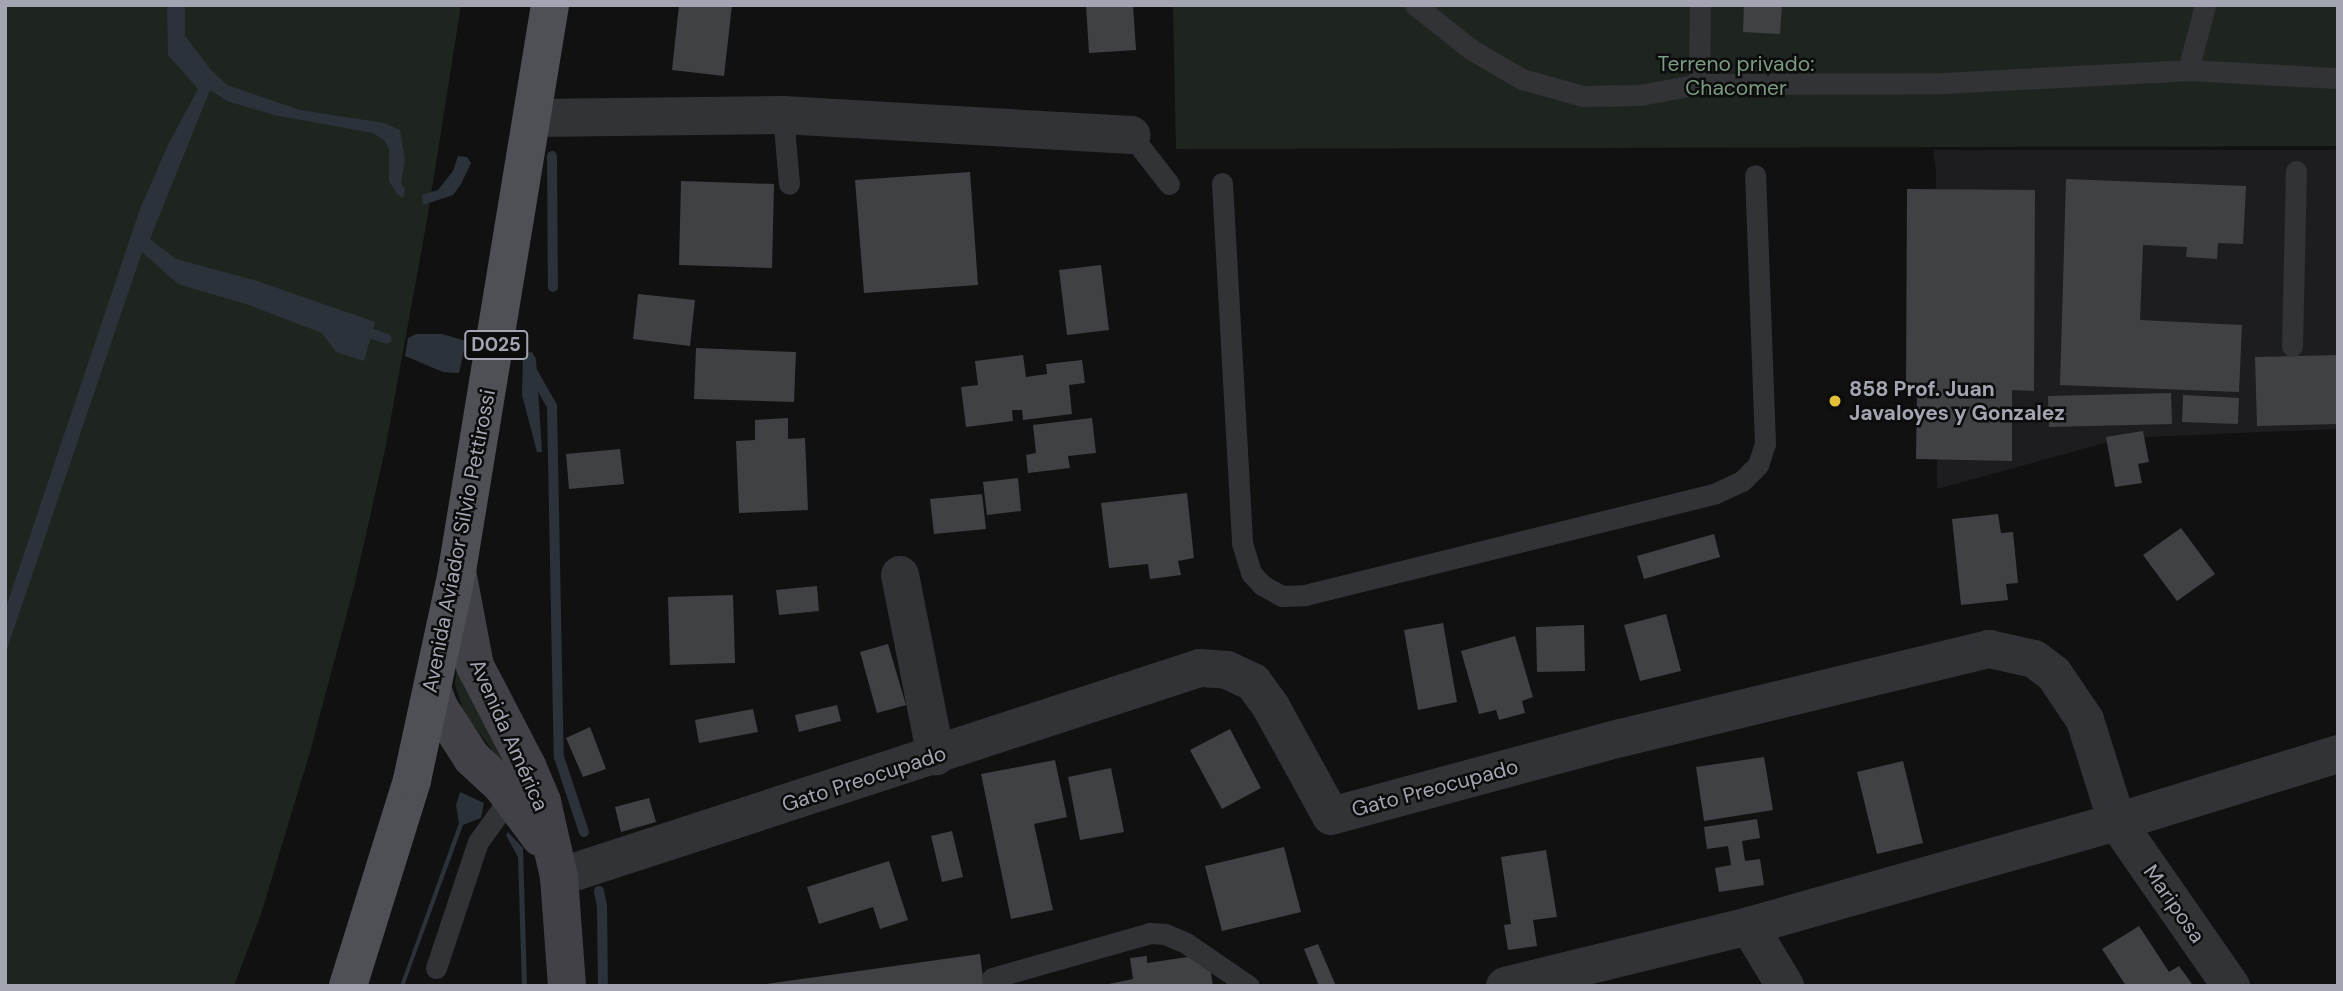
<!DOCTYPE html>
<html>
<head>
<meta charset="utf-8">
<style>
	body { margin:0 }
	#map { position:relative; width:2343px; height:991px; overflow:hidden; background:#111112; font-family:"DM Sans",sans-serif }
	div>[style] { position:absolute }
	.built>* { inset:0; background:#1d1d1f }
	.green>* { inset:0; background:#1e251f }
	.water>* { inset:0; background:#2c323a }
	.stream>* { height:10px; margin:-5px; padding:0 5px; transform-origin:5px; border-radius:5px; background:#2c323a }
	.building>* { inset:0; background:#404145 }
	.lane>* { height:21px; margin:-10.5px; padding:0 10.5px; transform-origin:10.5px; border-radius:10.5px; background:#323337 }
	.street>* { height:38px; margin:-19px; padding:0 19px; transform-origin:19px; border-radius:19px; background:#323337 }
	.secondary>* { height:38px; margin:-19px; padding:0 19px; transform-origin:19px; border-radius:19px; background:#414147 }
	.primary>* { height:38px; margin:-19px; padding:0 19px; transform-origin:19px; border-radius:19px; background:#4f4f56 }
	.dots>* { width:19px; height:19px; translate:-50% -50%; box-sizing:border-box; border:4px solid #0c0c0d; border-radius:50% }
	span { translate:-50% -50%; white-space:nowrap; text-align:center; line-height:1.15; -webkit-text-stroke:5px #0c0c0d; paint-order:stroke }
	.shield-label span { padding:2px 5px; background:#0c0c0d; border:2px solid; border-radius:5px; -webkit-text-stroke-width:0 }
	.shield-label { font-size:19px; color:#a3a6b2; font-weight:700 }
	.park-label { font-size:21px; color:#7c9c81 }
	.poi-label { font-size:21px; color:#a3a6b2; font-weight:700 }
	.left { translate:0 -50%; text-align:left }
	.street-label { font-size:21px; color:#a3a6b2 }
	.frame { position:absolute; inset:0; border:7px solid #a3a6b2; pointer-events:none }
</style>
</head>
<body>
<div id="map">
	<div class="built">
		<div style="clip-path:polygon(1933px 150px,2338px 150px,2338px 429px,2123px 438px,1937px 489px,1936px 172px)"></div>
	</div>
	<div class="green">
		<div style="clip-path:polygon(5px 5px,461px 5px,427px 220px,386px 445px,355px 583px,310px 752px,261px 914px,234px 986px,5px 986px)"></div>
		<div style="clip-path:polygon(1173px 5px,2338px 5px,2338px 146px,1176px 149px)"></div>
		<div style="clip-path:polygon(457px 668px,508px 771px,464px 713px,455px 685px)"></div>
	</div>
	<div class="water">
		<div style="clip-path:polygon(167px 5px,185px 5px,185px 36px,211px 70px,227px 85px,300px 110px,384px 123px,400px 130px,405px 160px,401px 183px,405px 189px,403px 198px,397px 194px,389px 181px,389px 149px,384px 140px,373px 133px,274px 115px,227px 101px,210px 90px,150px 239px,176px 259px,257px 281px,375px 322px,364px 361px,336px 352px,322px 333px,246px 304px,178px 284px,142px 252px,5px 655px,5px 610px,140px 209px,168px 145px,198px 89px,168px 55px)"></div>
		<div style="clip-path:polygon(458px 156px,467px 157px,471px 163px,461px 184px,453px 195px,423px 205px,422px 195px,438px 190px,453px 171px)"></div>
		<div style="clip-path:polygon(416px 334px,442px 334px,466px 341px,459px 373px,443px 372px,405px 356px,408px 338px)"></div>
		<div style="clip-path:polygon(532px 352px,536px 359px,542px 452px,537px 452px,522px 395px,523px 353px)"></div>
		<div style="clip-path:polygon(460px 792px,484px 803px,481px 818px,463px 825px,404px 986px,400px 986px,459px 823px,456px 805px)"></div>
		<div style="clip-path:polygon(508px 832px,523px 848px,527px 986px,522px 986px,518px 857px,506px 835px)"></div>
	</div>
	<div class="stream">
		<div style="left:552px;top:156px;width:131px;rotate:89.6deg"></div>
		<div style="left:360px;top:330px;width:28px;rotate:18deg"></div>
		<div style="left:532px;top:371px;width:40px;rotate:60.3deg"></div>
		<div style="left:552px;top:406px;width:351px;rotate:88.9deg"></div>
		<div style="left:559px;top:757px;width:79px;rotate:71.6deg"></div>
		<div style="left:599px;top:891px;width:15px;rotate:79deg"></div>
		<div style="left:602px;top:906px;width:80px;rotate:89.3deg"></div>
	</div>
	<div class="building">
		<div style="clip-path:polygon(679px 5px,732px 5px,724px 76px,672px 70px)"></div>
		<div style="clip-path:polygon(1086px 5px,1133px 5px,1136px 50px,1089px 53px)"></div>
		<div style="clip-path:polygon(1744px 5px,1782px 5px,1780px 34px,1743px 32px)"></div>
		<div style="clip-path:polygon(970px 172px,978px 285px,864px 293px,855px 180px)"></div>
		<div style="clip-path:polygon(2066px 179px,2246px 186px,2243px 244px,2218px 243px,2217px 259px,2186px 257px,2187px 247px,2143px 245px,2140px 320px,2242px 325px,2239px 392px,2060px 385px)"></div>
		<div style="clip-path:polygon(681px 181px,774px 184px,772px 268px,679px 265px)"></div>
		<div style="clip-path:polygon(1907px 189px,2035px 190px,2034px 391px,2012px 390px,2012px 461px,1916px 459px,1917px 390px,1906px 389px)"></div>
		<div style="clip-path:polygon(1101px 265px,1109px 330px,1067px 335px,1059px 270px)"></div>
		<div style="clip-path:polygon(638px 294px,695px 300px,690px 346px,633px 339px)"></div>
		<div style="clip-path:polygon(696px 348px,796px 352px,794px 402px,694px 399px)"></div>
		<div style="clip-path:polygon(1023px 355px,1026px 377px,1047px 374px,1046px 364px,1082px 360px,1085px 383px,1069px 385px,1072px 414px,1023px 420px,1022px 410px,1012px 410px,1013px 421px,966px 427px,961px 387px,978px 385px,975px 361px)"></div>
		<div style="clip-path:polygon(2338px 355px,2338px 424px,2257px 426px,2255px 357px)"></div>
		<div style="clip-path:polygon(2171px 393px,2172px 424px,2049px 427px,2048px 396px)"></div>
		<div style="clip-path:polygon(2183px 395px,2239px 398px,2238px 424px,2182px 422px)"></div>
		<div style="clip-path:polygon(788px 418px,788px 439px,805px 438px,808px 510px,739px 513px,736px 441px,755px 440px,755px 420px)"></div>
		<div style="clip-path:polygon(1092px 418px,1096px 453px,1068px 456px,1070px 468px,1028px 473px,1026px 455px,1036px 453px,1033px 425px)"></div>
		<div style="clip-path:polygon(2143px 431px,2149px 462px,2138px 464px,2142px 483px,2115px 487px,2106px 437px)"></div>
		<div style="clip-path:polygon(620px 449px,624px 484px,569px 489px,566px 454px)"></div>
		<div style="clip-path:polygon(1018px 478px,1021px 511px,987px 515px,983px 482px)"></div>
		<div style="clip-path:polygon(1187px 493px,1194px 558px,1178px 561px,1181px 575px,1150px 579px,1148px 564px,1109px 568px,1101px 503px)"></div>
		<div style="clip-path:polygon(982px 494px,986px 529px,934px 534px,930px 499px)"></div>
		<div style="clip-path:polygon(1998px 514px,2001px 533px,2013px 532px,2018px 583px,2006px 584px,2008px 600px,1961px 605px,1952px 519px)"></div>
		<div style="clip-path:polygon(2181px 528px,2215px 574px,2177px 601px,2143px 555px)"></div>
		<div style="clip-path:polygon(1714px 534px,1720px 557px,1644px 579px,1637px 556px)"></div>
		<div style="clip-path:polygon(817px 586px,819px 611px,779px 615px,776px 590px)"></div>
		<div style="clip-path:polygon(733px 595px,735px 663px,670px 665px,668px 597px)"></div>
		<div style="clip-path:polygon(1666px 614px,1681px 671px,1640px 681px,1624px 625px)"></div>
		<div style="clip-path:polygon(1443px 623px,1457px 702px,1418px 710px,1404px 630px)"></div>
		<div style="clip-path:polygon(1584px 625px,1585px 671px,1537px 672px,1536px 627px)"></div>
		<div style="clip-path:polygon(1515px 636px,1533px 697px,1522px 701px,1525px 713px,1499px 720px,1496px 710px,1479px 714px,1461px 651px)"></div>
		<div style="clip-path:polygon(888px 644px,906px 705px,877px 713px,860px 652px)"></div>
		<div style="clip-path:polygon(837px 705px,841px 721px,799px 732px,795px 715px)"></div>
		<div style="clip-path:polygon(753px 709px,758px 732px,699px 743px,695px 720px)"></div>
		<div style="clip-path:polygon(590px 727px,606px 769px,583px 777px,566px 738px)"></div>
		<div style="clip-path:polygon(1230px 729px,1261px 788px,1222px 809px,1190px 750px)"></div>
		<div style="clip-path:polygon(1764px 757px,1773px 810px,1704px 821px,1696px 767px)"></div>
		<div style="clip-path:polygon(1055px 760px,1067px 817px,1034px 824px,1053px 910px,1011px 919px,981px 774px)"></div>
		<div style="clip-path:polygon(1903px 761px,1923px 843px,1877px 854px,1857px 772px)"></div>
		<div style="clip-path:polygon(1111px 768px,1124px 832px,1080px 840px,1068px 777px)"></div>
		<div style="clip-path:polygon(649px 798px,656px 822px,621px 832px,615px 807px)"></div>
		<div style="clip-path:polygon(1757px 819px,1760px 838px,1742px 841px,1745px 861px,1760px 859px,1764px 885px,1719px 892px,1715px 868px,1731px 865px,1728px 846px,1707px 849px,1704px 827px)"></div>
		<div style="clip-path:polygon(952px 831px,963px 877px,942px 882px,931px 836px)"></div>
		<div style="clip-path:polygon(1284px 847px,1301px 912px,1222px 931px,1205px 866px)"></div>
		<div style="clip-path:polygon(1546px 850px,1557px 917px,1533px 920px,1537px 946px,1508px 950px,1504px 925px,1511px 924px,1501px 857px)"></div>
		<div style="clip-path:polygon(889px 861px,908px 920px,880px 929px,873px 907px,819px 924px,807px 887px)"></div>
		<div style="clip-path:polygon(2139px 926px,2169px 972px,2179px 966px,2192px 984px,2126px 986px,2102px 949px)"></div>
		<div style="clip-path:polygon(1318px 944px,1336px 986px,1319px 986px,1304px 949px)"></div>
		<div style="clip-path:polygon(980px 954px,984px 986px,766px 986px,766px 984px)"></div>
		<div style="clip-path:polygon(1208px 954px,1213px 986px,1099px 986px,1133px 979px,1130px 958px,1147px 956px,1147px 963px)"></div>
	</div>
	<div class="lane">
		<div style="left:1415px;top:5px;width:73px;rotate:38.3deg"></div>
		<div style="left:1472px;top:50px;width:58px;rotate:30.1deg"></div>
		<div style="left:1522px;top:79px;width:63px;rotate:15.6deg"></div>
		<div style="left:1583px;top:96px;width:57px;rotate:-1deg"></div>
		<div style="left:1640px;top:95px;width:60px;rotate:-10.6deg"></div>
		<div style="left:1699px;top:84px;width:244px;rotate:-0.2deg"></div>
		<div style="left:1943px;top:83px;width:245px;rotate:-3deg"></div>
		<div style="left:2188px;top:70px;width:150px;rotate:3.1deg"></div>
		<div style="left:2188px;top:70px;width:67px;rotate:-75.3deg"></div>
		<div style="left:1699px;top:84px;width:79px;rotate:-89.3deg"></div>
		<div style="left:783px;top:115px;width:69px;rotate:85deg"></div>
		<div style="left:1131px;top:135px;width:62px;rotate:52.2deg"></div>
		<div style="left:1222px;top:183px;width:361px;rotate:86.8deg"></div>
		<div style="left:1242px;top:543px;width:31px;rotate:73deg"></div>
		<div style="left:1251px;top:573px;width:16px;rotate:47deg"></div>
		<div style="left:1262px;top:585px;width:23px;rotate:29deg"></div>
		<div style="left:1282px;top:596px;width:23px;rotate:-2deg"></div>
		<div style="left:1305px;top:595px;width:423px;rotate:-13.9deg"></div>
		<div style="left:1716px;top:493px;width:29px;rotate:-25deg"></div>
		<div style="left:1742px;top:481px;width:23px;rotate:-45deg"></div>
		<div style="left:1758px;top:465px;width:22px;rotate:-72deg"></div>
		<div style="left:1765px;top:444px;width:269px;rotate:-92.1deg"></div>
		<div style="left:2292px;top:346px;width:175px;rotate:-88.7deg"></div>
		<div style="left:436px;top:968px;width:133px;rotate:-71.6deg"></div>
		<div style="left:478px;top:842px;width:57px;rotate:-54.3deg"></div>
		<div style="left:992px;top:978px;width:164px;rotate:-15.9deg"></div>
		<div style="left:1150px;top:933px;width:15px;rotate:4deg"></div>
		<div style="left:1165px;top:934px;width:23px;rotate:23deg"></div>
		<div style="left:1186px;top:943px;width:76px;rotate:34.3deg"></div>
	</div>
	<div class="street">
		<div style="left:532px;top:118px;width:251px;rotate:-0.7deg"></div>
		<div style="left:783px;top:115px;width:349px;rotate:3.3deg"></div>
		<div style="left:900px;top:575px;width:185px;rotate:78.8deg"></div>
		<div style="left:559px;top:877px;width:674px;rotate:-18.06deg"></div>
		<div style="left:1200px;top:668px;width:27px;rotate:4deg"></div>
		<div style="left:1227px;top:670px;width:29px;rotate:25deg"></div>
		<div style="left:1253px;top:682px;width:31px;rotate:54deg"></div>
		<div style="left:1271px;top:707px;width:124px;rotate:61.2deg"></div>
		<div style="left:1331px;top:816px;width:300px;rotate:-15.1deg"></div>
		<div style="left:1621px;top:738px;width:379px;rotate:-13.6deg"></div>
		<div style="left:1989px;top:649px;width:46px;rotate:12.5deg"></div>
		<div style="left:2034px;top:659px;width:25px;rotate:37deg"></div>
		<div style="left:2054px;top:674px;width:55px;rotate:56deg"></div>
		<div style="left:2085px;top:720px;width:107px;rotate:72.6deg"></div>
		<div style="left:2117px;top:822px;width:200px;rotate:55.2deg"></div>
		<div style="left:1749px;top:926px;width:70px;rotate:59deg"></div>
		<div style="left:1505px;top:986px;width:251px;rotate:-13.8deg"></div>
		<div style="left:1749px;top:926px;width:382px;rotate:-15.8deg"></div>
		<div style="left:2117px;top:822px;width:231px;rotate:-17.1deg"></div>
	</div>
	<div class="secondary">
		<div style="left:457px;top:571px;width:97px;rotate:79.3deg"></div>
		<div style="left:475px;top:666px;width:113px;rotate:62.5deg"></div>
		<div style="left:527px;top:766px;width:39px;rotate:67deg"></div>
		<div style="left:542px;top:802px;width:77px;rotate:77.2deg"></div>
		<div style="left:559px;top:877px;width:109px;rotate:85.8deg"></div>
		<div style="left:432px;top:688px;width:20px;rotate:70deg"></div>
		<div style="left:439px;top:707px;width:61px;rotate:57.1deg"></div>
		<div style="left:472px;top:758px;width:41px;rotate:43deg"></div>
		<div style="left:502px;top:786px;width:64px;rotate:53.3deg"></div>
	</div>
	<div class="primary">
		<div style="left:348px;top:986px;width:216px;rotate:-72.7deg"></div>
		<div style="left:412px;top:780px;width:214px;rotate:-77.8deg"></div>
		<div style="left:457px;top:571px;width:574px;rotate:-80.67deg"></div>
	</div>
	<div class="dots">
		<div style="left:1835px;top:401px;background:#e3bf38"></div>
	</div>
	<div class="shield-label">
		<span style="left:496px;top:345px">D025</span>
	</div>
	<div class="park-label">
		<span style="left:1736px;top:76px">Terreno privado:<br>Chacomer</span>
	</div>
	<div class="poi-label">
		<span class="left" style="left:1849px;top:401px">858 Prof. Juan<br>Javaloyes y Gonzalez</span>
	</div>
	<div class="street-label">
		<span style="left:459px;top:541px;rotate:-79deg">Avenida Aviador Silvio Pettirossi</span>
		<span style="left:509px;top:735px;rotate:66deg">Avenida América</span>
		<span style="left:864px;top:779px;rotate:-18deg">Gato Preocupado</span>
		<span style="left:1435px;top:788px;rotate:-15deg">Gato Preocupado</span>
		<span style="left:2174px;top:904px;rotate:55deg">Mariposa</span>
	</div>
	<div class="frame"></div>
</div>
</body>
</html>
